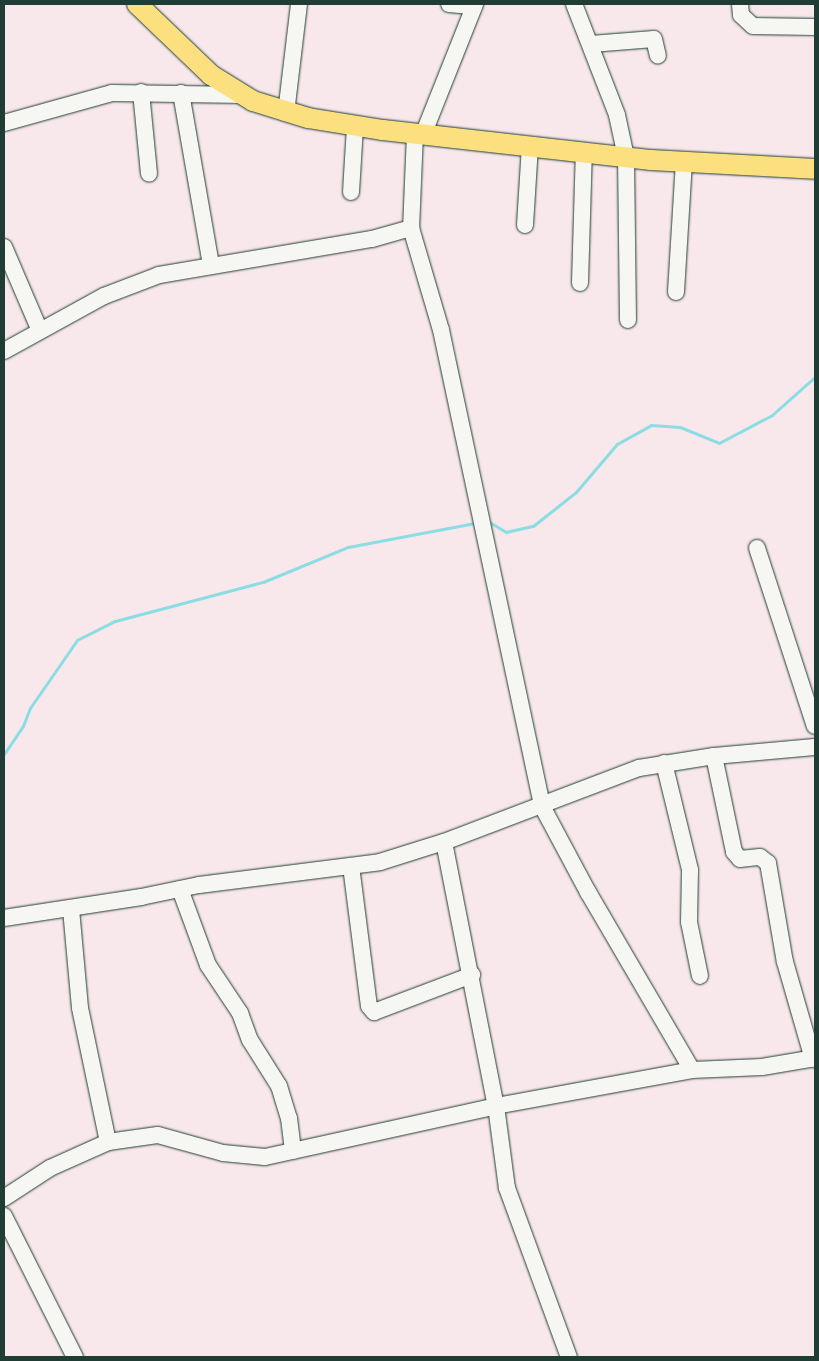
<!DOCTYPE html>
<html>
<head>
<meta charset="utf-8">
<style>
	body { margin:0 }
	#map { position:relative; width:819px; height:1361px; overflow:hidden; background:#f8e7eb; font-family:"Shantell Sans",sans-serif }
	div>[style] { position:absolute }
	.stream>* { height:3px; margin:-1.5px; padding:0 1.5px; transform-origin:1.5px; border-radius:1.5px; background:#8bdde4 }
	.roads { filter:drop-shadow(0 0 1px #1f3d34) drop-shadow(0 0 1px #1f3d34) }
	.minor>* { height:16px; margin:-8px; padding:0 8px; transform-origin:8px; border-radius:8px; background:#f6f6f2 }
	.major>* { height:20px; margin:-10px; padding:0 10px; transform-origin:10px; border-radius:10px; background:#fce080 }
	span { translate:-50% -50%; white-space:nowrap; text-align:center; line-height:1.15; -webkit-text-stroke:4px #f6f6f2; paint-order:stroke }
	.frame { position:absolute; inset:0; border:5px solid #1f3d34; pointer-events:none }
</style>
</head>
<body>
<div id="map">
	<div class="stream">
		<div style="left:491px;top:523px;width:17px;rotate:31deg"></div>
		<div style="left:506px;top:532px;width:28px;rotate:-13deg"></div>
		<div style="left:533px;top:526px;width:55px;rotate:-38.3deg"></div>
		<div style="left:576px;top:492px;width:63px;rotate:-49.5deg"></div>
		<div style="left:617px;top:444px;width:39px;rotate:-29deg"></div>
		<div style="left:651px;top:425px;width:29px;rotate:4deg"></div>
		<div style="left:680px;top:427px;width:42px;rotate:22.3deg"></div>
		<div style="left:719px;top:443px;width:60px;rotate:-27.8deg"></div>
		<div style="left:772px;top:415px;width:57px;rotate:-41.5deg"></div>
		<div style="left:4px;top:754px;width:34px;rotate:-56deg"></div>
		<div style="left:23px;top:726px;width:19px;rotate:-69deg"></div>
		<div style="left:30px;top:708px;width:83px;rotate:-55.3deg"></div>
		<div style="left:77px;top:640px;width:42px;rotate:-26.6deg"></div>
		<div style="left:115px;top:621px;width:153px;rotate:-14.8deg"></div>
		<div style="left:263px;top:582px;width:92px;rotate:-22.4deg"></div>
		<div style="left:348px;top:547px;width:129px;rotate:-10.7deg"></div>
	</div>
	<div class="roads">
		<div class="minor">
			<div style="left:449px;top:4px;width:25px;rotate:5deg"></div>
			<div style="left:574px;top:4px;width:119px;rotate:68.8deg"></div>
			<div style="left:617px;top:115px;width:43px;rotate:77.9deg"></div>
			<div style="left:626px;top:157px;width:163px;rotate:89.3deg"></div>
			<div style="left:740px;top:4px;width:11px;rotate:85deg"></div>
			<div style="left:741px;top:15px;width:16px;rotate:43deg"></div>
			<div style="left:753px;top:26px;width:62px;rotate:0.9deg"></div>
			<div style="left:591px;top:44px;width:63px;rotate:-4.5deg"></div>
			<div style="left:654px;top:39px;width:17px;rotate:77deg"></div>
			<div style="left:141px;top:92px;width:82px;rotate:84.4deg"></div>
			<div style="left:181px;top:93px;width:175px;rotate:80.1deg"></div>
			<div style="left:286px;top:113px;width:110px;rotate:-83.2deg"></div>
			<div style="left:4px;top:123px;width:112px;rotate:-15.5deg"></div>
			<div style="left:112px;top:93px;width:132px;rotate:0.9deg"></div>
			<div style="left:415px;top:134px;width:94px;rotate:92.4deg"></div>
			<div style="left:411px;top:228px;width:106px;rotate:73.6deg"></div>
			<div style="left:441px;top:330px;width:487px;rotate:78deg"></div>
			<div style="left:542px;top:806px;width:98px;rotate:61.9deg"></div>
			<div style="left:588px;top:892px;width:206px;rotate:59.7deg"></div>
			<div style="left:423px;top:135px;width:141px;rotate:-68.3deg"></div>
			<div style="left:351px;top:192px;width:66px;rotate:-86.5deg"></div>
			<div style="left:525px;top:225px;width:79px;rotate:-86.4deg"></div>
			<div style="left:4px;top:247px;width:91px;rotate:66.8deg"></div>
			<div style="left:580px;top:283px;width:131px;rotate:-88.3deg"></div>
			<div style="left:676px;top:292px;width:130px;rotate:-86.5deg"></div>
			<div style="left:4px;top:351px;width:114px;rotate:-28.8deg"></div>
			<div style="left:104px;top:296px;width:59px;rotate:-20.9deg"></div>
			<div style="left:159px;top:275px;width:216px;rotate:-9.6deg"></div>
			<div style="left:372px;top:239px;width:41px;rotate:-15.8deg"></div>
			<div style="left:757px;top:548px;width:187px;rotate:72deg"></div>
			<div style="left:714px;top:756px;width:98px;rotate:78.2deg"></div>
			<div style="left:734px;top:852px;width:9px;rotate:49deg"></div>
			<div style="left:740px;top:859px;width:20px;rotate:-6deg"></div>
			<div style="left:760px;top:857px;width:10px;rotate:37deg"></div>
			<div style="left:768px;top:863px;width:100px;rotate:80.3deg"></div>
			<div style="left:785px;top:962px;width:101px;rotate:73.9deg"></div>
			<div style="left:664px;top:763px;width:110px;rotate:76.3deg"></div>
			<div style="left:690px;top:870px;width:52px;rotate:91.1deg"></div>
			<div style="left:689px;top:922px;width:55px;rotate:78.5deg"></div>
			<div style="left:444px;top:842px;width:269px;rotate:78.9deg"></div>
			<div style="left:496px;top:1106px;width:83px;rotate:82.4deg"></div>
			<div style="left:507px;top:1188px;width:180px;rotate:69.9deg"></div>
			<div style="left:351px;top:866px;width:141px;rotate:82.7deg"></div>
			<div style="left:369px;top:1006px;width:8px;rotate:50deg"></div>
			<div style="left:374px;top:1012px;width:105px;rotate:-20.7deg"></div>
			<div style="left:180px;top:889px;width:81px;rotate:69.8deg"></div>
			<div style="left:208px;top:965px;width:58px;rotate:56.3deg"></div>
			<div style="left:240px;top:1013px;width:29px;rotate:70deg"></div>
			<div style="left:250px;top:1040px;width:54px;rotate:57.8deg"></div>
			<div style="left:279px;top:1086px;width:34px;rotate:73deg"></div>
			<div style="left:289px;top:1118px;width:33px;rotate:83deg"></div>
			<div style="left:71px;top:909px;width:99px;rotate:84.8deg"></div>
			<div style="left:80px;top:1008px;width:137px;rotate:78.2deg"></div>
			<div style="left:4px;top:918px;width:139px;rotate:-8.7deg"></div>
			<div style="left:141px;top:897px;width:59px;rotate:-11.7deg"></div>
			<div style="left:199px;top:885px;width:182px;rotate:-7.2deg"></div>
			<div style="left:380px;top:862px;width:67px;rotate:-17.4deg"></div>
			<div style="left:444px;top:842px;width:209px;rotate:-20.8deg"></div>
			<div style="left:639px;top:768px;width:76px;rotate:-9.1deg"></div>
			<div style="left:714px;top:756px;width:101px;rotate:-5.1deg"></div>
			<div style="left:4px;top:1198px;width:55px;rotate:-33.1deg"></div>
			<div style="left:50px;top:1168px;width:64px;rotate:-24.1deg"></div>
			<div style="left:108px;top:1142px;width:50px;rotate:-8deg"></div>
			<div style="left:158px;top:1135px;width:67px;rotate:15.5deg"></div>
			<div style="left:223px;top:1153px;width:42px;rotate:5.4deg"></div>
			<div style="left:265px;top:1157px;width:237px;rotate:-12.4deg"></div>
			<div style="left:496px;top:1106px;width:199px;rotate:-10.4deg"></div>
			<div style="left:692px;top:1070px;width:70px;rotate:-2.5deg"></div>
			<div style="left:762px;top:1067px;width:54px;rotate:-9.6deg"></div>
			<div style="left:4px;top:1216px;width:158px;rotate:63.3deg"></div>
		</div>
		<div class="major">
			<div style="left:137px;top:4px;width:103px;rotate:43.8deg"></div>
			<div style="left:211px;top:75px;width:49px;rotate:31.8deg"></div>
			<div style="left:253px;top:101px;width:58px;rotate:17.2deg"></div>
			<div style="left:308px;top:118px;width:76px;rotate:9.1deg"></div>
			<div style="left:383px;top:130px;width:270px;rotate:6.4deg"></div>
			<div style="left:651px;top:160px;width:164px;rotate:3.1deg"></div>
		</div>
	</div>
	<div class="frame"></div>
</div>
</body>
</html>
